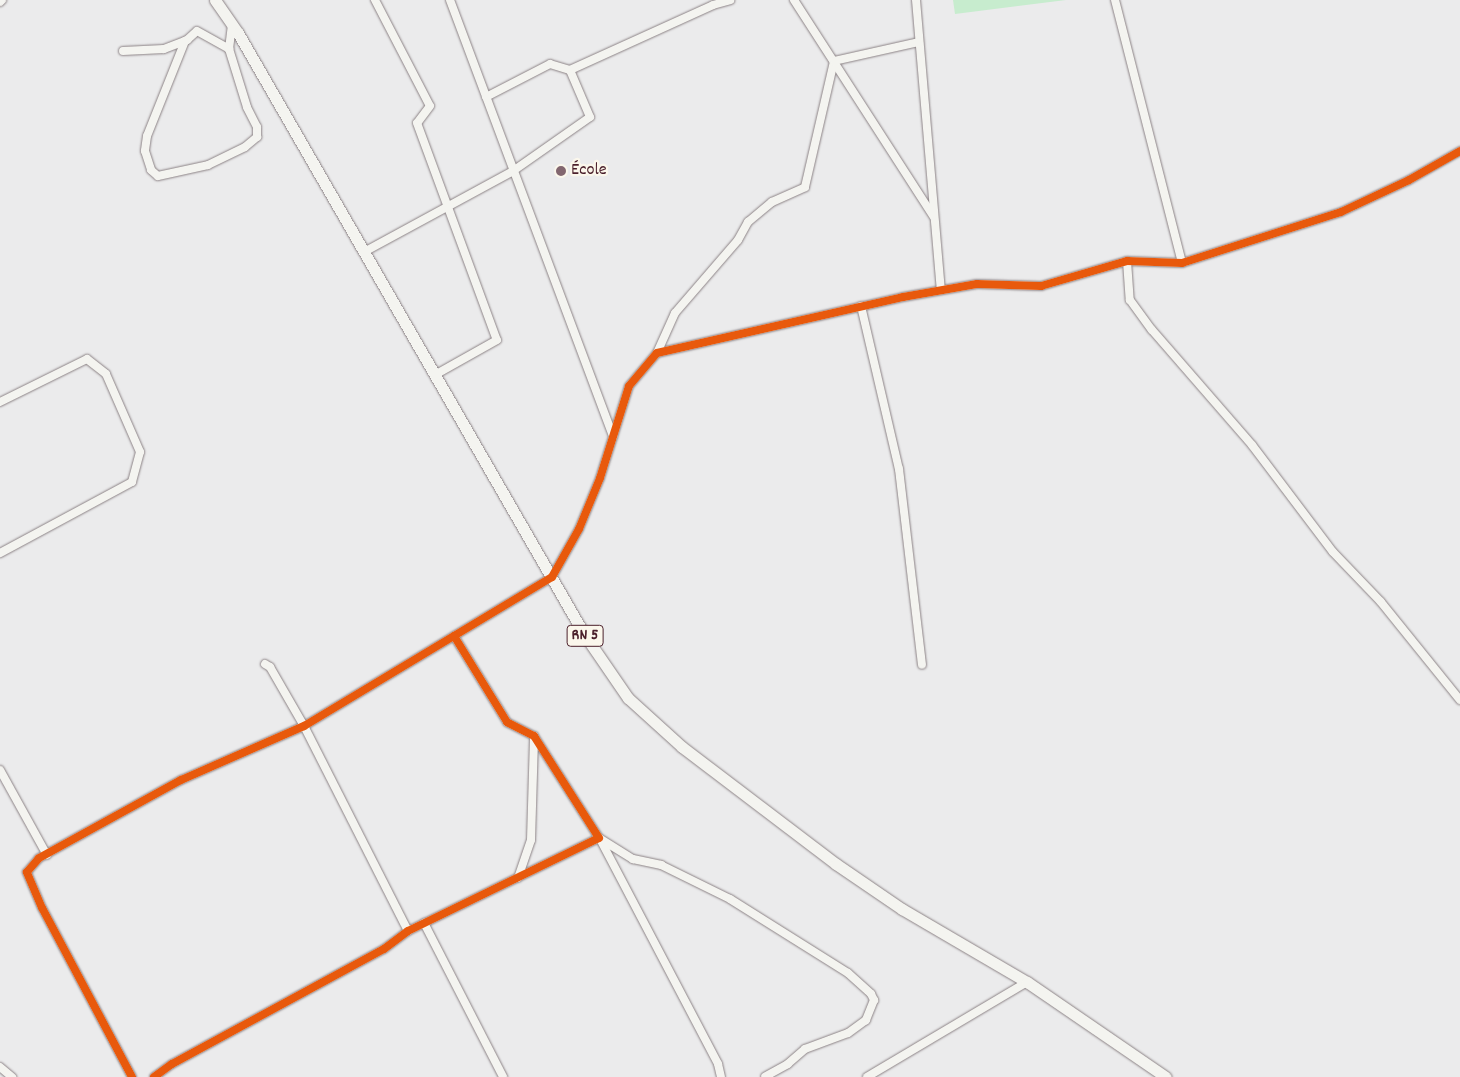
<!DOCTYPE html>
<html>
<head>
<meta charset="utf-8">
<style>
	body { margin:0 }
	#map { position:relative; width:1460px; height:1077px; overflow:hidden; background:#ebebec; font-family:Dekko,sans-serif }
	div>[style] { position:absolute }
	.green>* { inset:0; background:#c7ecce }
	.roads { filter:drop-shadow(0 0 1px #8b8285) drop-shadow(0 0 1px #8b8285) }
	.minor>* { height:8px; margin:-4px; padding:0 4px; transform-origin:4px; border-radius:4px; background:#f4f4f0 }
	.primary>* { height:11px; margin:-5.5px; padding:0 5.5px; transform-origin:5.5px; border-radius:5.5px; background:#f4f4f0 }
	.cycleway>* { height:8px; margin:-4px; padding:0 4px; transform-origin:4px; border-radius:4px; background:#e8590c }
	.dots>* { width:14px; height:14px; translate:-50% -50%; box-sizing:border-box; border:2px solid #fbf7ec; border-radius:50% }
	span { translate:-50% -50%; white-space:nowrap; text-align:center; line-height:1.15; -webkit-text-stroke:4.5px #fbf7ec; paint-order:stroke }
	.shield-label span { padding:1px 4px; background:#fbf7ec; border:1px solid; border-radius:4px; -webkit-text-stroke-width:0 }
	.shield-label { font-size:16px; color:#4a1f2b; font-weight:700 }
	.poi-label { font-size:18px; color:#4a1f2b }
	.left { translate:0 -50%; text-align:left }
</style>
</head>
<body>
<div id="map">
	<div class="green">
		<div style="clip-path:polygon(953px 0,1066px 0,955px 14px)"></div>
	</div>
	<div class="roads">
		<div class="minor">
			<div style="left:375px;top:0;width:119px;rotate:62.6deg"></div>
			<div style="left:430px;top:106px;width:21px;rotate:127deg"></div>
			<div style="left:417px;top:123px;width:231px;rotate:69.8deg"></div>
			<div style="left:497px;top:340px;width:71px;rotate:150.6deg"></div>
			<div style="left:450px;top:0;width:466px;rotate:69.5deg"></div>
			<div style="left:794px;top:0;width:258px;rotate:57.2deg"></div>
			<div style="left:916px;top:0;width:291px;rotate:85.1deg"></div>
			<div style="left:1115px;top:0;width:271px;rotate:75.7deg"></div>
			<div style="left:0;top:2px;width:3px;rotate:-45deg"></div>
			<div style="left:185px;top:41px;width:102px;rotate:111.8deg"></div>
			<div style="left:147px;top:136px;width:15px;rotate:98deg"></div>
			<div style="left:145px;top:151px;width:20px;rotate:72deg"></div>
			<div style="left:151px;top:170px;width:9px;rotate:41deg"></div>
			<div style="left:158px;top:176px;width:51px;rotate:-12.4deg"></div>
			<div style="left:208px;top:165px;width:41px;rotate:-25.9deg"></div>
			<div style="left:245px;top:147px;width:16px;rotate:-40deg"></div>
			<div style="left:257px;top:137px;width:10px;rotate:-90deg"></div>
			<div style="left:257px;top:127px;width:22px;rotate:-117deg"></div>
			<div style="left:247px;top:107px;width:61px;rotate:-107.2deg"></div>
			<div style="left:123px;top:51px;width:41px;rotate:-2.8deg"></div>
			<div style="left:164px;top:49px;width:25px;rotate:-21deg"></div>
			<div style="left:187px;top:40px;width:13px;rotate:-42deg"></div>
			<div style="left:197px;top:31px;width:37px;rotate:29deg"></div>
			<div style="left:229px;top:49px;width:24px;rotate:-83deg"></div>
			<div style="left:486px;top:97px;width:72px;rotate:-27.3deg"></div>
			<div style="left:550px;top:64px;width:21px;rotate:17deg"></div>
			<div style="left:570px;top:70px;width:157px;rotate:-24.4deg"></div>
			<div style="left:713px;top:5px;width:18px;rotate:-16deg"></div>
			<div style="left:364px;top:252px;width:170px;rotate:-28.5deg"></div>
			<div style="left:513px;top:171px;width:94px;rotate:-35deg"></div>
			<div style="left:590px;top:117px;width:51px;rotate:-113.1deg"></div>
			<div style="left:1127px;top:261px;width:39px;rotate:86deg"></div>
			<div style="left:1130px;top:300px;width:37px;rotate:54deg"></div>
			<div style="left:1152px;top:330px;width:152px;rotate:49deg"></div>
			<div style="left:1252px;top:445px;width:134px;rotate:52.9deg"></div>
			<div style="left:1333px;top:552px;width:69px;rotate:46.2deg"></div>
			<div style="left:1381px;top:602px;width:126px;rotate:51.1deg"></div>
			<div style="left:861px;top:306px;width:167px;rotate:76.9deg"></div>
			<div style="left:899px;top:469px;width:197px;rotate:83.3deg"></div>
			<div style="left:657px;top:353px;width:44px;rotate:-65.8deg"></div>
			<div style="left:675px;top:313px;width:96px;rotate:-49.2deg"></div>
			<div style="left:738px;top:240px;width:21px;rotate:-61deg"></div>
			<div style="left:748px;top:222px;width:31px;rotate:-40deg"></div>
			<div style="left:772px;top:202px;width:36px;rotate:-24deg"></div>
			<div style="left:805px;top:187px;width:129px;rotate:-77deg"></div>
			<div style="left:834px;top:61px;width:87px;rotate:-12.6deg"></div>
			<div style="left:0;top:402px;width:97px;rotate:-26.3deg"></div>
			<div style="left:87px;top:359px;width:24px;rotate:38deg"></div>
			<div style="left:106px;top:374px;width:85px;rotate:66.4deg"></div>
			<div style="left:140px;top:452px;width:31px;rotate:105deg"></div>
			<div style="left:132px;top:482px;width:150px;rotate:151.7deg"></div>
			<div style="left:265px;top:664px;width:6px;rotate:31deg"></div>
			<div style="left:270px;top:667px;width:68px;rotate:60deg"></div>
			<div style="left:304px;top:726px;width:230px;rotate:63.1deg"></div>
			<div style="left:0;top:770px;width:97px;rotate:61.1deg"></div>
			<div style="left:599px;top:838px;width:40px;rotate:32deg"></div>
			<div style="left:633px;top:859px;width:29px;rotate:12deg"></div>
			<div style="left:661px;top:865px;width:77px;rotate:26.2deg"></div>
			<div style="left:730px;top:899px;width:139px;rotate:32.1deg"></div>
			<div style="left:848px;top:973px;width:31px;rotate:42deg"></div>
			<div style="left:871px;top:994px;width:7px;rotate:63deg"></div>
			<div style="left:874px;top:1000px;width:22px;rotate:112deg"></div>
			<div style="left:866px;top:1020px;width:22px;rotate:144deg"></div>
			<div style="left:848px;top:1033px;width:46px;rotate:159.6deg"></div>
			<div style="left:805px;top:1049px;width:23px;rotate:139deg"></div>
			<div style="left:788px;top:1064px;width:26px;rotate:151deg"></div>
			<div style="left:600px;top:839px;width:254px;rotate:62.3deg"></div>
			<div style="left:718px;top:1064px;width:13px;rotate:77deg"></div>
			<div style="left:518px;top:878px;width:40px;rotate:-71.1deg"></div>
			<div style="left:531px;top:840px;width:104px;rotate:-88.3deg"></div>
			<div style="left:424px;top:923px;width:173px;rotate:62.8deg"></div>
			<div style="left:0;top:1067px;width:16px;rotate:40deg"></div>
			<div style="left:132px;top:1077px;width:191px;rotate:-118deg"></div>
			<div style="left:42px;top:908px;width:39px;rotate:-113deg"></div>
			<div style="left:27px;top:872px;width:18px;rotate:-49deg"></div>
			<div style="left:39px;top:858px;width:162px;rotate:-28.8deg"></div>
			<div style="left:181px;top:780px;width:134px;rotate:-23.7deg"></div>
			<div style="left:304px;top:726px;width:289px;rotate:-31deg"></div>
			<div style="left:552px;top:577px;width:55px;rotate:-60.6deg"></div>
			<div style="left:579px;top:529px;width:55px;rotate:-67.6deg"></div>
			<div style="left:600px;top:478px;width:96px;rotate:-72.5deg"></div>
			<div style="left:629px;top:386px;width:43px;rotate:-49.7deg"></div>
			<div style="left:657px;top:353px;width:252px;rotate:-12.8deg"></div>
			<div style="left:903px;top:297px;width:75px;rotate:-10deg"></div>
			<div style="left:977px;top:284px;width:64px;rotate:1.8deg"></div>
			<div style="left:1041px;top:286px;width:90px;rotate:-16.2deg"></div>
			<div style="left:1127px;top:261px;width:55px;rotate:2.1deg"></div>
			<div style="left:1182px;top:263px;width:167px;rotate:-17.8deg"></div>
			<div style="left:1341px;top:212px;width:75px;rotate:-25.2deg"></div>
			<div style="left:1409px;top:180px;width:59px;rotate:-29.6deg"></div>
			<div style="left:154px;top:1077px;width:22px;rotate:-36deg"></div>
			<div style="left:172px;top:1064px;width:241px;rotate:-28.5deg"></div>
			<div style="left:384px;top:949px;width:30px;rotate:-37deg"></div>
			<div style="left:408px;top:931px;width:212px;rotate:-26deg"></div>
			<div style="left:599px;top:838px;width:121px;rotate:-122.5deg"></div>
			<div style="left:534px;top:736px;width:30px;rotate:-153deg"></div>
			<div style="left:507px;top:722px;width:101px;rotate:-121.6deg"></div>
			<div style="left:867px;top:1077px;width:186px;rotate:-30.7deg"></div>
		</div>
		<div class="primary">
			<div style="left:215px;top:0;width:40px;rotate:55.1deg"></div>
			<div style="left:238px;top:33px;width:693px;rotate:60.07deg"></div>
			<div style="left:584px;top:634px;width:78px;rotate:55.5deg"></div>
			<div style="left:628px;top:698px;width:73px;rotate:42.2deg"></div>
			<div style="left:682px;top:747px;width:193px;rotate:37.2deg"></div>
			<div style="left:836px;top:864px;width:80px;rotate:34.3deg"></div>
			<div style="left:902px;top:909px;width:145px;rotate:30.3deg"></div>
			<div style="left:1027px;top:982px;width:168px;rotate:34.4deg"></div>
		</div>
	</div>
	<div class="cycleway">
		<div style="left:132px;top:1077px;width:191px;rotate:-118deg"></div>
		<div style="left:42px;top:908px;width:39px;rotate:-113deg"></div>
		<div style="left:27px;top:872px;width:18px;rotate:-49deg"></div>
		<div style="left:39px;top:858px;width:162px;rotate:-28.8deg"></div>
		<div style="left:181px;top:780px;width:134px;rotate:-23.7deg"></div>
		<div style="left:304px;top:726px;width:289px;rotate:-31deg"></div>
		<div style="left:552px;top:577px;width:55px;rotate:-60.6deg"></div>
		<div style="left:579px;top:529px;width:55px;rotate:-67.6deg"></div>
		<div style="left:600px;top:478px;width:96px;rotate:-72.5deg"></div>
		<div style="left:629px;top:386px;width:43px;rotate:-49.7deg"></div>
		<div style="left:657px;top:353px;width:252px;rotate:-12.8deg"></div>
		<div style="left:903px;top:297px;width:75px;rotate:-10deg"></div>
		<div style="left:977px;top:284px;width:64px;rotate:1.8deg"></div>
		<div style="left:1041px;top:286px;width:90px;rotate:-16.2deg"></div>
		<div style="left:1127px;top:261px;width:55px;rotate:2.1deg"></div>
		<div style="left:1182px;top:263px;width:167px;rotate:-17.8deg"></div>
		<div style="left:1341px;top:212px;width:75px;rotate:-25.2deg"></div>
		<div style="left:1409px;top:180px;width:59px;rotate:-29.6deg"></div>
		<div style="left:154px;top:1077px;width:22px;rotate:-36deg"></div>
		<div style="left:172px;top:1064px;width:241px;rotate:-28.5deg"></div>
		<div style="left:384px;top:949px;width:30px;rotate:-37deg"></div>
		<div style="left:408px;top:931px;width:212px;rotate:-26deg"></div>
		<div style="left:599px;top:838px;width:121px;rotate:-122.5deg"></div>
		<div style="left:534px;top:736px;width:30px;rotate:-153deg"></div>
		<div style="left:507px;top:722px;width:101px;rotate:-121.6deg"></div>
	</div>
	<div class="dots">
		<div style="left:561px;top:171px;background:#82666f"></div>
	</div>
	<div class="shield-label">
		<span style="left:585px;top:636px">RN 5</span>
	</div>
	<div class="poi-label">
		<span class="left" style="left:571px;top:171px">École</span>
	</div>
</div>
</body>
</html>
